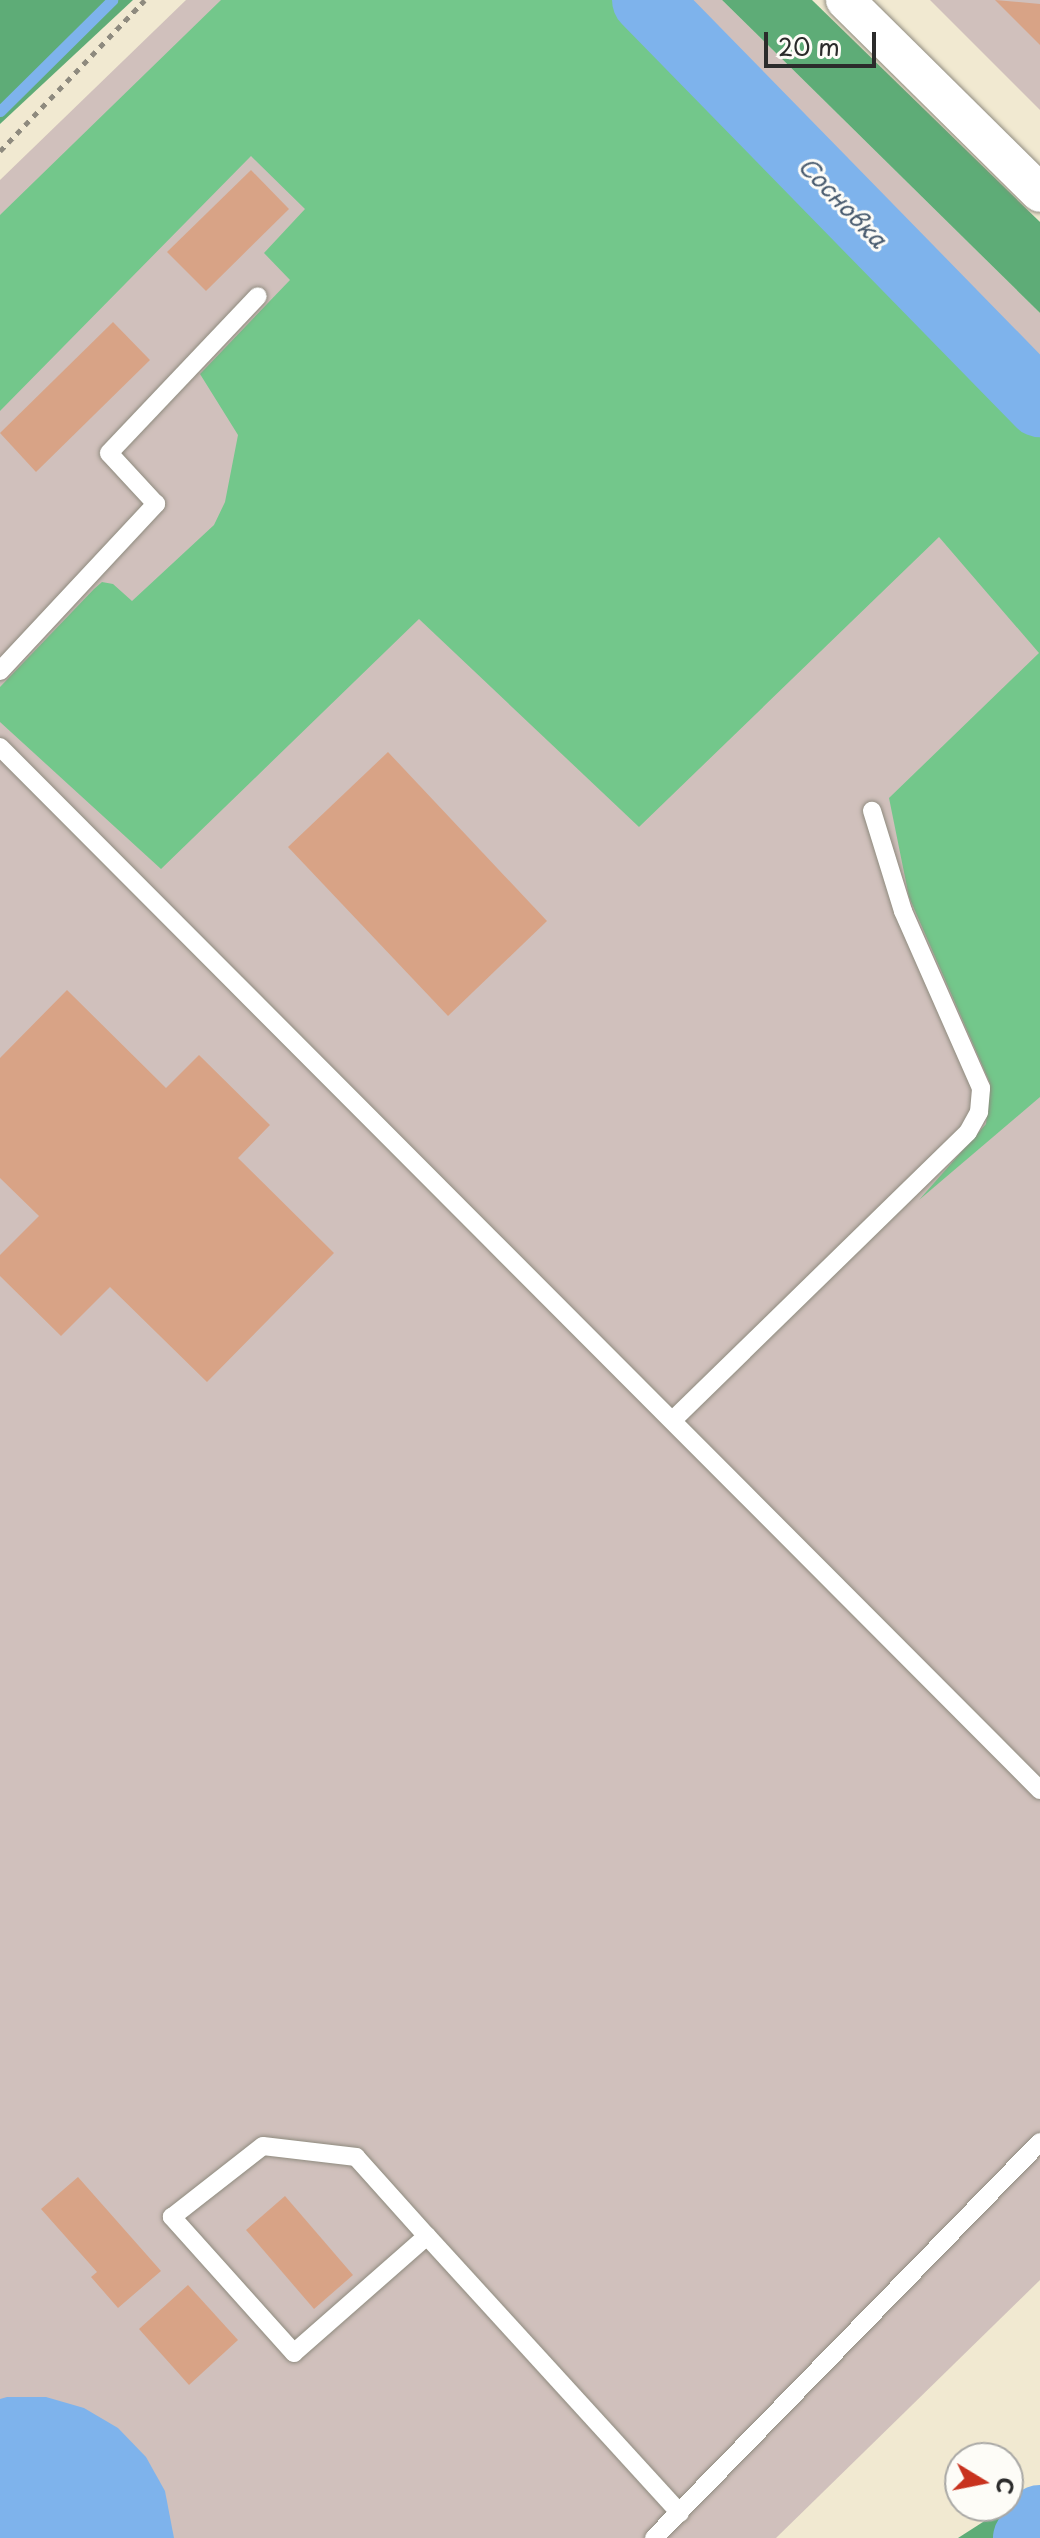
<!DOCTYPE html>
<html>
<head>
<meta charset="utf-8">
<style>
	body { margin:0 }
	#map { position:relative; width:1040px; height:2538px; overflow:hidden; background:#f1e9d1; font-family:"Playpen Sans",sans-serif }
	div>[style] { position:absolute }
	.industrial>* { inset:0; background:#d0c0bc }
	.green>* { inset:0; background:#73c78b }
	.forest>* { inset:0; background:#5eac77 }
	.water>* { inset:0; background:#7eb3ec }
	.stream>* { height:11px; margin:-5.5px; padding:0 5.5px; transform-origin:5.5px; border-radius:5.5px; background:#7eb3ec }
	.river>* { height:68px; margin:-34px; padding:0 34px; transform-origin:34px; border-radius:34px; background:#7eb3ec }
	.building>* { inset:0; background:#d8a386 }
	.path>* { height:5px; margin-top:-2.5px; transform-origin:0; background:repeating-linear-gradient(90deg,#8e8a7e 0 6px,transparent 0 12px) }
	.roads { filter:drop-shadow(0 0 2px #8e8a7e) drop-shadow(0 0 2px #8e8a7e) }
	.lane>* { height:18px; margin:-9px; padding:0 9px; transform-origin:9px; border-radius:9px; background:#fff }
	.street>* { height:38px; margin:-19px; padding:0 19px; transform-origin:19px; border-radius:19px; background:#fff }
	span { translate:-50% -50%; white-space:nowrap; text-align:center; line-height:1.15; -webkit-text-stroke:6px #fdfcf7; paint-order:stroke }
	.water-label { font-size:24px; color:#485b6f; font-style:italic }
	.north { position:absolute; left:944px; top:2442px; width:80px; height:80px; box-sizing:border-box; background:#fdfcf7; border:2px solid #a9a8a5; border-radius:50%; rotate:100deg; font-size:22px; font-weight:700; line-height:32px; text-align:center; color:#2b2b2b }
	.north::after { content:''; display:block; margin:auto; width:28px; height:36px; background:#c8321e; clip-path:polygon(50% 0,100% 100%,50% 72%,0 100%) }
	.scale { position:absolute; left:764px; top:32px; width:112px; height:36px; box-sizing:border-box; border:4px solid #2b2b2b; border-top:0; padding-left:10px; font-size:24px; line-height:28px; white-space:nowrap; color:#2b2b2b; -webkit-text-stroke:6px #fdfcf7; paint-order:stroke }
</style>
</head>
<body>
<div id="map">
	<div class="industrial">
		<div style="clip-path:polygon(186px 0,722px 0,1040px 313px,1040px 2280px,776px 2538px,0 2538px,0 180px)"></div>
		<div style="clip-path:polygon(930px 0,1040px 0,1040px 110px)"></div>
	</div>
	<div class="green">
		<div style="clip-path:polygon(221px 0,618px 0,1040px 425px,1040px 1097px,919px 1200px,986px 1124px,990px 1083px,909px 897px,889px 798px,1039px 653px,939px 537px,639px 827px,419px 619px,161px 869px,0 722px,0 687px,94px 589px,102px 582px,113px 584px,132px 601px,214px 525px,225px 502px,238px 435px,200px 374px,290px 280px,264px 253px,305px 209px,251px 156px,0 411px,0 215px)"></div>
	</div>
	<div class="forest">
		<div style="clip-path:polygon(0 0,133px 0,0 124px)"></div>
		<div style="clip-path:polygon(722px 0,812px 0,1040px 222px,1040px 313px)"></div>
		<div style="clip-path:polygon(1040px 2485px,1040px 2538px,958px 2538px,1008px 2506px)"></div>
	</div>
	<div class="water">
		<div style="clip-path:polygon(7px 2397px,46px 2397px,84px 2408px,118px 2428px,146px 2457px,165px 2491px,174px 2538px,0 2538px,0 2399px)"></div>
	</div>
	<div class="stream">
		<div style="left:0;top:111px;width:158px;rotate:-44.7deg"></div>
	</div>
	<div class="river">
		<div style="left:646px;top:0;width:564px;rotate:45.65deg"></div>
		<div style="left:1027px;top:2538px;width:23px;rotate:-56deg"></div>
	</div>
	<div class="building">
		<div style="clip-path:polygon(995px 0,1040px 4px,1040px 45px)"></div>
		<div style="clip-path:polygon(251px 170px,289px 209px,206px 291px,167px 252px)"></div>
		<div style="clip-path:polygon(113px 322px,150px 360px,36px 472px,0 433px)"></div>
		<div style="clip-path:polygon(388px 752px,547px 921px,448px 1016px,288px 847px)"></div>
		<div style="clip-path:polygon(67px 990px,166px 1088px,199px 1055px,270px 1125px,238px 1158px,334px 1253px,207px 1382px,110px 1287px,61px 1336px,0 1276px,0 1255px,39px 1216px,0 1178px,0 1058px)"></div>
		<div style="clip-path:polygon(78px 2177px,161px 2271px,118px 2308px,91px 2277px,97px 2272px,41px 2209px)"></div>
		<div style="clip-path:polygon(285px 2196px,353px 2275px,314px 2309px,246px 2230px)"></div>
		<div style="clip-path:polygon(188px 2285px,238px 2340px,189px 2385px,139px 2329px)"></div>
	</div>
	<div class="path">
		<div style="left:0;top:151px;width:209px;rotate:-46.2deg"></div>
	</div>
	<div class="roads">
		<div class="lane">
			<div style="left:0;top:671px;width:229px;rotate:-47deg"></div>
			<div style="left:156px;top:504px;width:69px;rotate:-132.7deg"></div>
			<div style="left:109px;top:453px;width:216px;rotate:-46.5deg"></div>
			<div style="left:0;top:747px;width:1473px;rotate:45.08deg"></div>
			<div style="left:675px;top:1418px;width:409px;rotate:-44.3deg"></div>
			<div style="left:968px;top:1132px;width:23px;rotate:-61deg"></div>
			<div style="left:979px;top:1112px;width:24px;rotate:-85deg"></div>
			<div style="left:981px;top:1088px;width:193px;rotate:-113.8deg"></div>
			<div style="left:903px;top:911px;width:105px;rotate:-107.2deg"></div>
			<div style="left:427px;top:2236px;width:177px;rotate:138.7deg"></div>
			<div style="left:294px;top:2353px;width:183px;rotate:-131.9deg"></div>
			<div style="left:172px;top:2217px;width:115px;rotate:-38deg"></div>
			<div style="left:263px;top:2146px;width:94px;rotate:6.7deg"></div>
			<div style="left:356px;top:2157px;width:106px;rotate:48.1deg"></div>
			<div style="left:427px;top:2236px;width:375px;rotate:47.6deg"></div>
			<div style="left:654px;top:2538px;width:553px;rotate:-45.73deg"></div>
		</div>
		<div class="street">
			<div style="left:845px;top:0;width:274px;rotate:44.7deg"></div>
		</div>
	</div>
	<div class="water-label">
		<span style="left:843px;top:202px;rotate:46deg">Сосновка</span>
	</div>
	<div class="north">С</div>
	<div class="scale">20 m</div>
</div>
</body>
</html>
